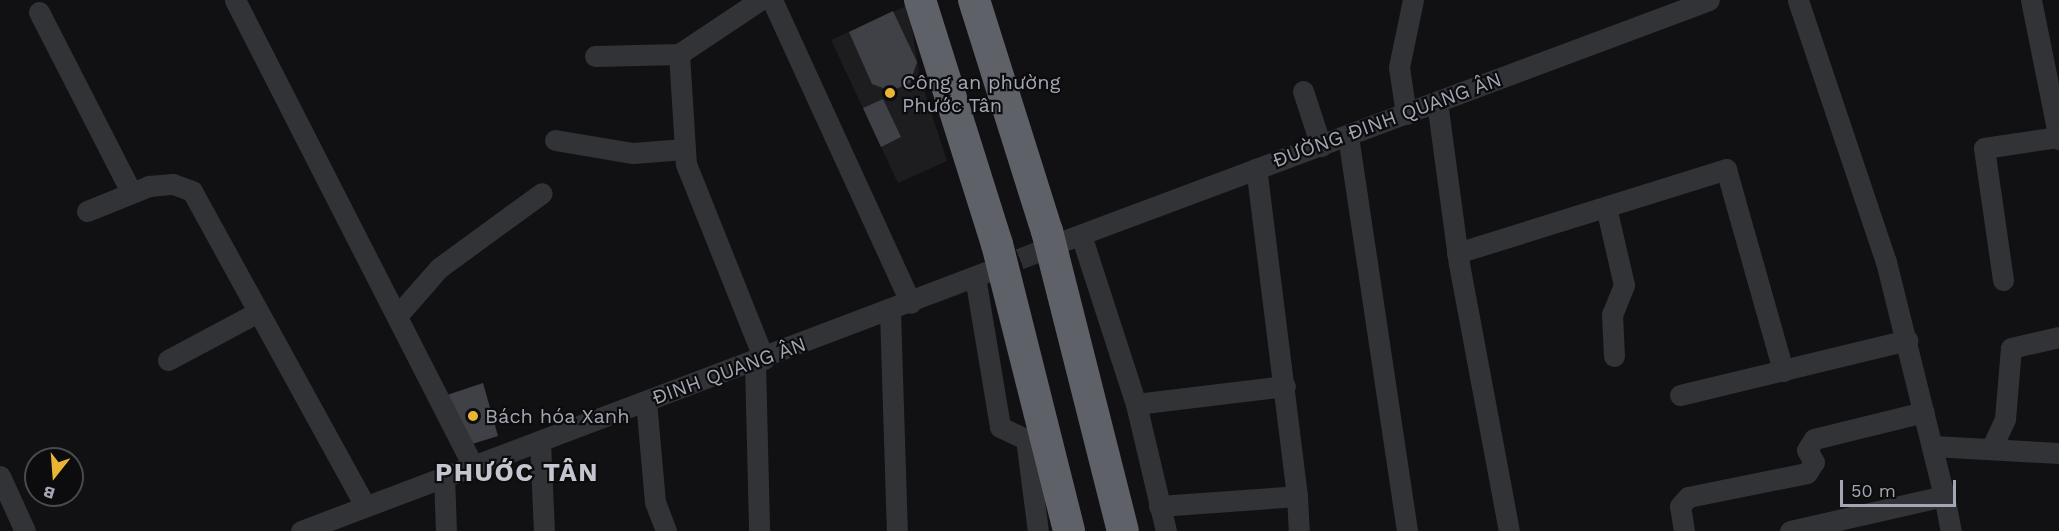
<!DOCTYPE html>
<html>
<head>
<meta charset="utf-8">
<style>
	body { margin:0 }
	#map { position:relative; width:2059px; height:531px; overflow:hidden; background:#111113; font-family:"Work Sans",sans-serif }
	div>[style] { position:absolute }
	.built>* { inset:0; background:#1d1d20 }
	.building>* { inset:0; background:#404146 }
	.minor-tunnel>* { height:21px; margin-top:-10.5px; transform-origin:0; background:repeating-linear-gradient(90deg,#2e2f33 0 21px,transparent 0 31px) }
	.minor>* { height:21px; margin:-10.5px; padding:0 10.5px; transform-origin:10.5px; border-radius:10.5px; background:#323337 }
	.highway>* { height:32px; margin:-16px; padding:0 16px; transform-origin:16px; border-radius:16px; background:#5f6168 }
	.dots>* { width:16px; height:16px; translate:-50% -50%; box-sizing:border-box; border:3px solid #0c0c0e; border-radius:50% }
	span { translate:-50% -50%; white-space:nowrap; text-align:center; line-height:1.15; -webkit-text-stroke:4.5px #0c0c0e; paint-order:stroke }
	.poi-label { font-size:20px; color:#a3a7b3 }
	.left { translate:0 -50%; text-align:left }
	.street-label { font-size:20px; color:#a3a7b3 }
	.district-label { font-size:26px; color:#c4c6cf; font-weight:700; letter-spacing:1.5px }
	.north { position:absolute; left:24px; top:447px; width:60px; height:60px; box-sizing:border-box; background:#0c0c0e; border:2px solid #484a50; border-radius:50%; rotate:197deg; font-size:16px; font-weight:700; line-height:24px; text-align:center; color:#a3a7b3 }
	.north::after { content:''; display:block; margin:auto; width:21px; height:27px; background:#e9b533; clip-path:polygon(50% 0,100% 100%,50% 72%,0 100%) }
	.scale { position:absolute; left:1840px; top:480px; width:116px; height:27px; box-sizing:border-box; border:3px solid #a3a7b3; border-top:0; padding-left:8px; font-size:18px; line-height:21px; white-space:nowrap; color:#a3a7b3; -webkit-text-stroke:4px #0c0c0e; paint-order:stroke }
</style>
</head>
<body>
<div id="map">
	<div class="built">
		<div style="clip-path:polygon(908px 5px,920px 78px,947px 161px,898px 183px,831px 40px)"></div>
	</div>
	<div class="building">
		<div style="clip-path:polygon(893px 11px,917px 62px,910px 83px,891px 91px,872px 84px,849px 32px)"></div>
		<div style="clip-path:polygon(883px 99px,901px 137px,881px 147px,863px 108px)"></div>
		<div style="clip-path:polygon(483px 383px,498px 436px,469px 445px,444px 396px)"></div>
	</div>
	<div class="minor-tunnel">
		<div style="left:991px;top:270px;width:77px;rotate:-21.3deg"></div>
	</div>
	<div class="minor">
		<div style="left:235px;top:0;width:521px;rotate:62.94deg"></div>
		<div style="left:772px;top:0;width:333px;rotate:65.4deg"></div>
		<div style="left:2031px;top:0;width:142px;rotate:78.6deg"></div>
		<div style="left:39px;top:12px;width:202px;rotate:62.9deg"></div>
		<div style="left:679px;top:54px;width:110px;rotate:86.4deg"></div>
		<div style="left:686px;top:164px;width:210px;rotate:68.2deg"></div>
		<div style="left:595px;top:56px;width:84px;rotate:-1.4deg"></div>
		<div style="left:679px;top:54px;width:97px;rotate:-33.7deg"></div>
		<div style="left:1303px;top:91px;width:58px;rotate:71.9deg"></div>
		<div style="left:1437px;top:102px;width:163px;rotate:82.3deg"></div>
		<div style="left:1459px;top:264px;width:272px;rotate:79.4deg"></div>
		<div style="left:1406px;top:114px;width:48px;rotate:-98.5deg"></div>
		<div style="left:1399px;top:67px;width:68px;rotate:-78.2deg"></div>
		<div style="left:1348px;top:136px;width:399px;rotate:81.5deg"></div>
		<div style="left:555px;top:140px;width:79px;rotate:9.5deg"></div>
		<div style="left:633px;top:153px;width:51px;rotate:-4.5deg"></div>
		<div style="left:1606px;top:207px;width:80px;rotate:77deg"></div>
		<div style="left:1624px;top:285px;width:31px;rotate:112deg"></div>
		<div style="left:1612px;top:314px;width:42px;rotate:87.3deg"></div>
		<div style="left:87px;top:211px;width:67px;rotate:-22deg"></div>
		<div style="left:149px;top:186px;width:24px;rotate:-5deg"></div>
		<div style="left:173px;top:184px;width:20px;rotate:20deg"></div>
		<div style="left:192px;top:191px;width:359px;rotate:61.2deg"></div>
		<div style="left:1081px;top:235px;width:178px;rotate:72deg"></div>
		<div style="left:1066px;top:240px;width:686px;rotate:-20.47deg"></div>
		<div style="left:1457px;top:253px;width:282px;rotate:-17.3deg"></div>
		<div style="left:1726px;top:169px;width:210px;rotate:74.2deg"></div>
		<div style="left:975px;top:277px;width:152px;rotate:80.5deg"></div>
		<div style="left:1000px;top:427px;width:29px;rotate:25deg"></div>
		<div style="left:1026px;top:439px;width:93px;rotate:82.6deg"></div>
		<div style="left:2003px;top:280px;width:133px;rotate:-98.2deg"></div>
		<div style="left:1984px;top:148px;width:75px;rotate:-8.5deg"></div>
		<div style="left:890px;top:312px;width:219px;rotate:88.2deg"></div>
		<div style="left:397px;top:316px;width:64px;rotate:-48.8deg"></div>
		<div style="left:439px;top:268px;width:127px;rotate:-36.1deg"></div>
		<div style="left:168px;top:360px;width:102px;rotate:-28.1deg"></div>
		<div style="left:755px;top:363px;width:168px;rotate:88.6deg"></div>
		<div style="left:1680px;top:395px;width:234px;rotate:-13.6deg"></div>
		<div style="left:646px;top:401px;width:101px;rotate:84.9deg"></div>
		<div style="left:655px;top:502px;width:31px;rotate:69deg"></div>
		<div style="left:540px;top:441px;width:90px;rotate:87.5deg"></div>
		<div style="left:1933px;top:446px;width:126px;rotate:3.2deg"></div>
		<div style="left:1992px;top:447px;width:31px;rotate:-65deg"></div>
		<div style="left:2005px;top:419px;width:71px;rotate:-85.2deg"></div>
		<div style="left:2011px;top:348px;width:49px;rotate:-12.9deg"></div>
		<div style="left:444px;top:475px;width:56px;rotate:88deg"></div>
		<div style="left:0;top:476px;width:60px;rotate:65.6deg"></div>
		<div style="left:1297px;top:496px;width:35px;rotate:87deg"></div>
		<div style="left:1944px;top:496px;width:36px;rotate:79deg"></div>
		<div style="left:1159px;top:506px;width:138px;rotate:-4.1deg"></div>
		<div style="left:1297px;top:496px;width:330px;rotate:-97.1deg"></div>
		<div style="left:301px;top:531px;width:732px;rotate:-20.71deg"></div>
		<div style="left:1166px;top:531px;width:130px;rotate:-103.3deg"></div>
		<div style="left:1136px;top:404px;width:150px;rotate:-6.9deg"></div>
		<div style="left:1684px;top:531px;width:25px;rotate:-99deg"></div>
		<div style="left:1680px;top:506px;width:12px;rotate:-48deg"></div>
		<div style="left:1688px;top:497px;width:121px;rotate:-11.4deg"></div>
		<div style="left:1807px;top:473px;width:13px;rotate:-58deg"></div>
		<div style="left:1814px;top:462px;width:14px;rotate:-120deg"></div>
		<div style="left:1807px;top:450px;width:13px;rotate:-58deg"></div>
		<div style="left:1814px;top:439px;width:113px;rotate:-13.8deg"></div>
		<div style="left:1790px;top:531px;width:158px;rotate:-12.8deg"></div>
		<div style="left:1944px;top:496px;width:241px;rotate:-103.9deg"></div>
		<div style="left:1886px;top:262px;width:276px;rotate:-108.6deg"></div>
	</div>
	<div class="highway">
		<div style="left:920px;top:0;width:256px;rotate:72.5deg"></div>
		<div style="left:997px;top:244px;width:296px;rotate:75.9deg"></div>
		<div style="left:974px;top:0;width:242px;rotate:72.5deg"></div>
		<div style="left:1047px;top:231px;width:309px;rotate:75.8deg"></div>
	</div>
	<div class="dots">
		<div style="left:890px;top:93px;background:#e9b533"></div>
		<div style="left:473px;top:416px;background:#e9b533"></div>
	</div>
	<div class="poi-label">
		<span class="left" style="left:902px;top:94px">Công an phường<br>Phước Tân</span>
		<span class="left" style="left:485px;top:416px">Bách hóa Xanh</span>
	</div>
	<div class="street-label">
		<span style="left:1387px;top:120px;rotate:-20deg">ĐƯỜNG ĐINH QUANG ÂN</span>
		<span style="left:729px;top:371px;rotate:-20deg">ĐINH QUANG ÂN</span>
	</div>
	<div class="district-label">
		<span style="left:517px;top:473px">PHƯỚC TÂN</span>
	</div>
	<div class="north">B</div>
	<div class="scale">50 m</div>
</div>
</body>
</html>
